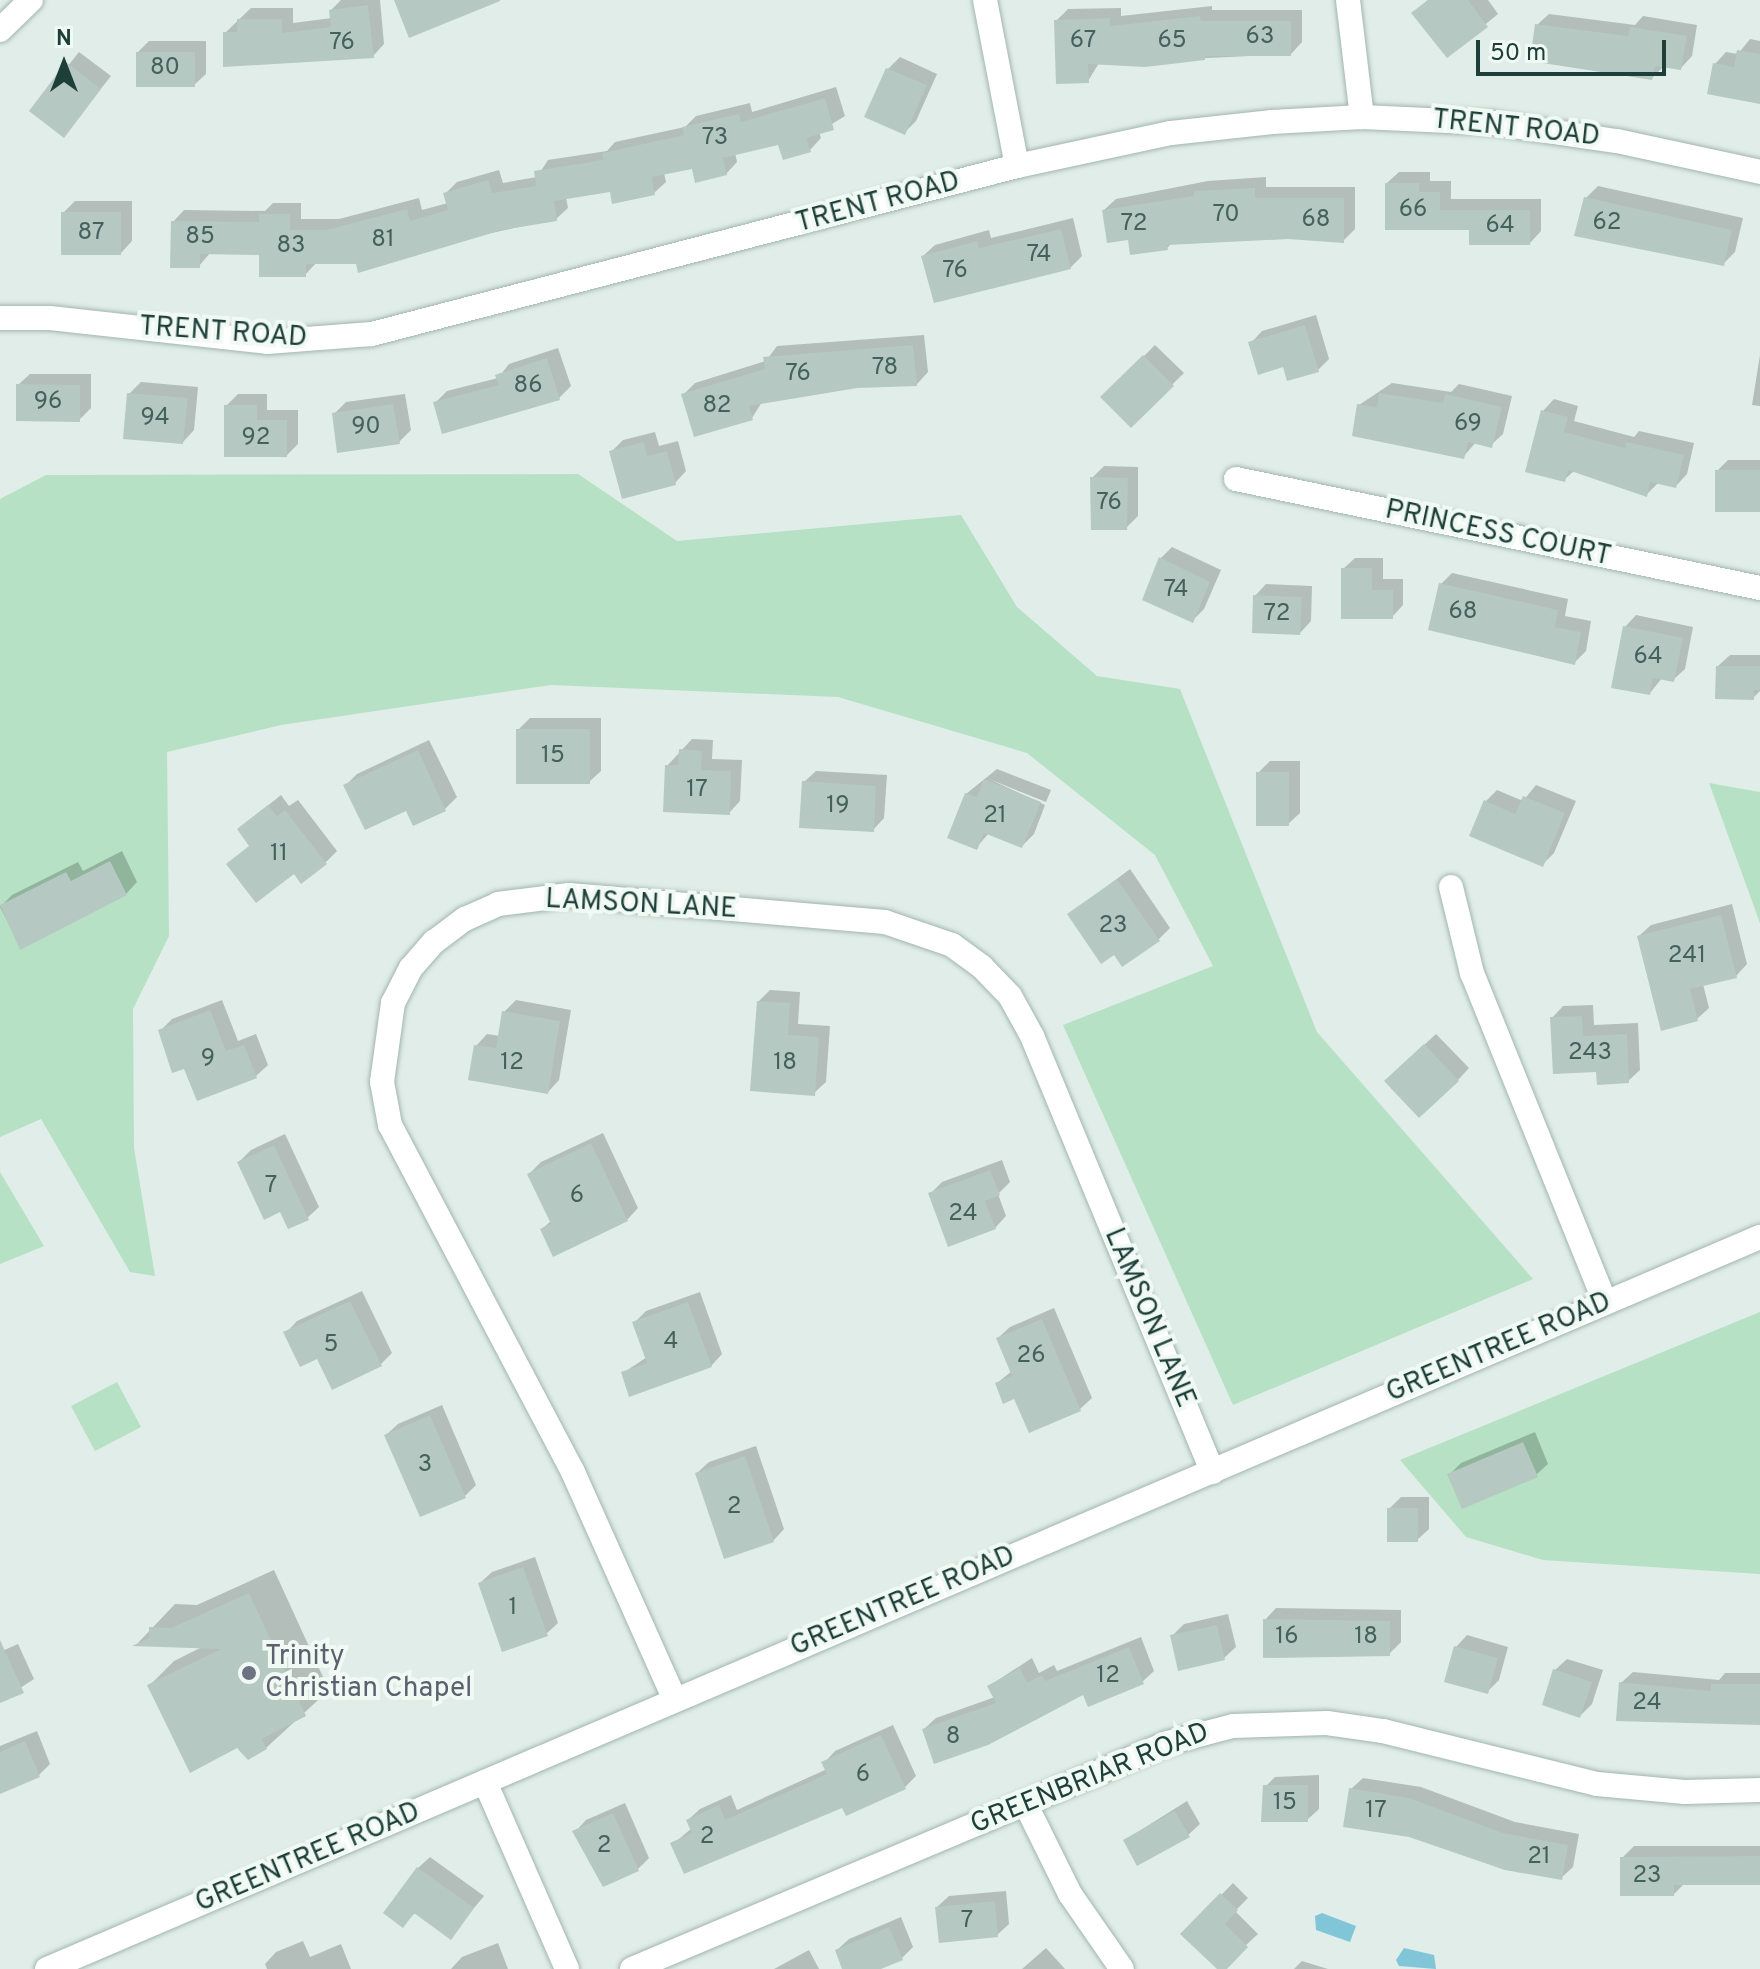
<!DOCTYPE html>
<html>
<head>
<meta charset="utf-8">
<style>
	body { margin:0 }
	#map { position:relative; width:1760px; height:1969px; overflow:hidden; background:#e0ede8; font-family:Overpass,sans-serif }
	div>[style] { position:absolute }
	.green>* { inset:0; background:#b6e1c4 }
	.water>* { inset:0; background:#81c5d9 }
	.shadow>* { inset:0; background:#0003 }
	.building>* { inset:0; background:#b5c8c1 }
	.roads { filter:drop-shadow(0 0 2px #a2b5b0) drop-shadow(0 0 2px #a2b5b0) }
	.street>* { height:24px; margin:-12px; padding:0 12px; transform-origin:12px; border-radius:12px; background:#fff }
	.secondary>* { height:24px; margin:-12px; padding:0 12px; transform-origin:12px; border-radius:12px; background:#fff }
	.dots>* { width:22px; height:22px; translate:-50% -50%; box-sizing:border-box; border:4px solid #f1f9f5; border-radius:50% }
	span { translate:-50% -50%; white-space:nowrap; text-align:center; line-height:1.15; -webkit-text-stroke:8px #f1f9f5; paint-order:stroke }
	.number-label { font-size:24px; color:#44615b }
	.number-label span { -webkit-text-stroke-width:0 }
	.street-label { font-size:28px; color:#1e3f39 }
	.worship-label { font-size:28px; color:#5b616d }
	.left { translate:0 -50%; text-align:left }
	.north { position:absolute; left:24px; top:24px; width:80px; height:80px; -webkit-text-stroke:6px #f1f9f5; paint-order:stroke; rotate:0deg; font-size:22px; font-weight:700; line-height:32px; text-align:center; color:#1e3f39 }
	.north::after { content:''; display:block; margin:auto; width:28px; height:36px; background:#1e3f39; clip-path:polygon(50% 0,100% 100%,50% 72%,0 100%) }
	.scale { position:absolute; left:1476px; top:40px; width:190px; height:36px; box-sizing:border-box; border:4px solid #1e3f39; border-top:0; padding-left:10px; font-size:24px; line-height:28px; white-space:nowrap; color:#1e3f39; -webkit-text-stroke:6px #f1f9f5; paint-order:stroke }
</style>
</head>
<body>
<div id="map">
	<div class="green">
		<div style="clip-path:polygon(578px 474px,677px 541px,961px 515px,1017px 607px,1097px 676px,1180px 689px,1317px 1032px,1533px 1279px,1233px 1405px,1063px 1025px,1213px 966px,1155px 855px,1027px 753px,838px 697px,551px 685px,281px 725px,167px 752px,169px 936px,133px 1009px,134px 1148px,155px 1276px,130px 1272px,41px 1119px,0 1137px,0 499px,46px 475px)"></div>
		<div style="clip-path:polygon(1709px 783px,1760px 792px,1760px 923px)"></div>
		<div style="clip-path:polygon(0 1172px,44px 1246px,0 1264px)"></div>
		<div style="clip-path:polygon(1760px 1312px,1760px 1574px,1543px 1560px,1466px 1537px,1400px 1460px)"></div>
		<div style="clip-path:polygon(117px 1382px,141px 1427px,95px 1451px,71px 1406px)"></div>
	</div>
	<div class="water">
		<div style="clip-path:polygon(1322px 1913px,1356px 1926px,1350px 1942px,1316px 1930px,1315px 1916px)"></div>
		<div style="clip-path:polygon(1404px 1948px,1434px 1955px,1436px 1969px,1399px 1966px,1396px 1960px)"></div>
	</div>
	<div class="shadow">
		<div style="clip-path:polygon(341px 0,380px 0,384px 44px,373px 56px,225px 33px,251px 8px,293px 8px,293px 23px,332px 18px,331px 10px)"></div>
		<div style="clip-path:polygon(1428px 0,1488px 0,1498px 14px,1447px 56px,1414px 13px)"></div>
		<div style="clip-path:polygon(1212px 6px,1212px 10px,1302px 10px,1302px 42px,1291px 54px,1099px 63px,1088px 81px,1056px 21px,1068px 9px,1121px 8px,1121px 16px)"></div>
		<div style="clip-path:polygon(1549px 14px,1635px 25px,1643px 16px,1697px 25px,1692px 56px,1681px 68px,1665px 65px,1652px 78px,1537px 25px)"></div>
		<div style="clip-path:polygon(1750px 39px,1760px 41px,1760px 102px,1715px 64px,1726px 52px,1738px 54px)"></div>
		<div style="clip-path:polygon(149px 41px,206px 41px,206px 74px,194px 85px,138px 52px)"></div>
		<div style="clip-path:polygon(79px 52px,111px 76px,64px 135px,32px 111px)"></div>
		<div style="clip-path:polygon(900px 57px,937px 74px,916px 121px,905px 132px,867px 116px,888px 69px)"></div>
		<div style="clip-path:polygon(836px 87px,845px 116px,819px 132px,821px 138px,810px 150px,780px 143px,735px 153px,737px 162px,726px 174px,693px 166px,664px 173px,666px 182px,654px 193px,611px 190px,566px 197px,568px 208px,556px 219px,357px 262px,316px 263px,305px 275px,261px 253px,211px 252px,199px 266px,173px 222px,184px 210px,265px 211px,273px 203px,301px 203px,301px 219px,339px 219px,419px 198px,422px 210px,448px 203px,446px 193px,457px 182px,499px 170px,503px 183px,537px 177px,548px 160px,607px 151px,615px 142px,685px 127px,696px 116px,750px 103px,752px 112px)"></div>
		<div style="clip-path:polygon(1399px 172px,1430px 172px,1430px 181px,1451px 181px,1451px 199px,1541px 199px,1541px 231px,1530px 243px,1471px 228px,1387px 183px)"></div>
		<div style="clip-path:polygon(1266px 177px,1266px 187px,1355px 187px,1355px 229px,1343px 241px,1288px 237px,1172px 243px,1167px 248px,1130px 238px,1104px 210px,1116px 199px,1208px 181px)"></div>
		<div style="clip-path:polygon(1598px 186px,1743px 218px,1735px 252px,1724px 263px,1576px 235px,1586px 198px)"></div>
		<div style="clip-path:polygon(75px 201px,132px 201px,132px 241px,121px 253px,63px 213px)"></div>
		<div style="clip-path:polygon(1073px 218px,1082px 256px,1070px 268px,923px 256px,935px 245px,989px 230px,991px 238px)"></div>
		<div style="clip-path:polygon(1316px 315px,1329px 359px,1318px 370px,1251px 343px,1262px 331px)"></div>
		<div style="clip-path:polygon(924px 335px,928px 372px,917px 384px,857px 386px,762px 402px,752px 418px,683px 395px,695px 383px,766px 361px,777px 346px)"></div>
		<div style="clip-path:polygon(1155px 345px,1184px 373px,1131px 425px,1103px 397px)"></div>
		<div style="clip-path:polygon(558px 348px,571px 386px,559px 398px,436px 402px,447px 391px,498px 378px,509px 364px)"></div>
		<div style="clip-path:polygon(1760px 355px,1760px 406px,1752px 405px)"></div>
		<div style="clip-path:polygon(30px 374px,91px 374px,91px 408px,79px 420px,18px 385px)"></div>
		<div style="clip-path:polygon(141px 382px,198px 387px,194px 430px,183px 442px,129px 394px)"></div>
		<div style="clip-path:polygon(1392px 383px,1451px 392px,1459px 384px,1512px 396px,1503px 434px,1491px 445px,1476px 442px,1464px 456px,1359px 405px)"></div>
		<div style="clip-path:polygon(238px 394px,267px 394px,267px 410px,298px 410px,298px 444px,287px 455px,226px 406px)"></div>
		<div style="clip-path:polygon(405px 394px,411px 430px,399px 442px,334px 414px,346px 402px)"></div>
		<div style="clip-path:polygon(1554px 399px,1578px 406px,1574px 421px,1634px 437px,1639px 431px,1694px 443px,1687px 474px,1676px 486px,1659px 482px,1646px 495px,1575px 470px,1564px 480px,1543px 411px)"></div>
		<div style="clip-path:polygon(655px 432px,659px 446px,678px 441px,686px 471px,675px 483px,611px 452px,623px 440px)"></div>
		<div style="clip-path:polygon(1728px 460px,1760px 460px,1760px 510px,1717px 471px)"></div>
		<div style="clip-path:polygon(1104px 466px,1138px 467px,1138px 516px,1126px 528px,1092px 478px)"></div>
		<div style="clip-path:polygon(1172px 547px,1221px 570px,1204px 609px,1192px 621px,1160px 559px)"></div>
		<div style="clip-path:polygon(1355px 558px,1383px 558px,1383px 579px,1403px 579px,1403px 605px,1392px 617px,1343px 569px)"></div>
		<div style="clip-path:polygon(1452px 573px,1568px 599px,1565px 616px,1591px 621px,1586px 651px,1574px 663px,1441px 584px)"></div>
		<div style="clip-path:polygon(1266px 584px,1312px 586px,1311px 621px,1300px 633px,1255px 596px)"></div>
		<div style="clip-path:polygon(1636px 615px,1693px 627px,1685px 669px,1673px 680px,1662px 678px,1650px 693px,1625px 627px)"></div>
		<div style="clip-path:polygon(1730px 655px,1760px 655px,1760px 691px,1753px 698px,1718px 666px)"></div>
		<div style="clip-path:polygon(530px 718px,601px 718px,601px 771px,589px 782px,518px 730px)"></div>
		<div style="clip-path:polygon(692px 739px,713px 740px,712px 759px,742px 760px,740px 801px,729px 813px,667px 766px)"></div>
		<div style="clip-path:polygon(429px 740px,457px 797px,445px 809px,407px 808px,346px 785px,357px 774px)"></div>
		<div style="clip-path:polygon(1270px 761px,1300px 761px,1300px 813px,1288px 824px,1258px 773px)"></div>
		<div style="clip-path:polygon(997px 769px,1051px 790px,1046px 802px,989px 779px,1045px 805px,1034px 834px,1022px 846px,989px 833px,976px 848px,966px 794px)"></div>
		<div style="clip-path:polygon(816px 771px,887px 775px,884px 818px,873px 830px,804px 782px)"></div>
		<div style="clip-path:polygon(1536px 785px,1576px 801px,1554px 853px,1543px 864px,1485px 802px,1497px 790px,1523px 801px)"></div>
		<div style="clip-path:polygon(281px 795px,289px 806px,298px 800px,337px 851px,325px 863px,294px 871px,229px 864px,251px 845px,239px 829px)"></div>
		<div style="clip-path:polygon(122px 851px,137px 882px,126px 894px,21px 947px,0 907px,12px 895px,78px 862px,83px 871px)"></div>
		<div style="clip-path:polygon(1130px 869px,1170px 928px,1158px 940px,1114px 952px,1070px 914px)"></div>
		<div style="clip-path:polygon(1732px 904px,1747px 964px,1736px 976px,1703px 984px,1709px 1008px,1697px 1019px,1639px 936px,1651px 925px)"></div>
		<div style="clip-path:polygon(770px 990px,800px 992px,798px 1024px,830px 1026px,826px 1082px,814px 1093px,759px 1001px)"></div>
		<div style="clip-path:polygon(222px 1000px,238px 1041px,256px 1034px,268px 1065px,256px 1076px,185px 1066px,160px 1031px,172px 1019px)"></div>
		<div style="clip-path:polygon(516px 1000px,571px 1010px,559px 1080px,548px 1092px,476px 1046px,487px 1034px,500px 1036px,504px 1012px)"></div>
		<div style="clip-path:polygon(1593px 1005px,1594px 1025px,1638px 1023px,1640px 1070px,1628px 1081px,1598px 1070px,1552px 1018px,1563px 1006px)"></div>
		<div style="clip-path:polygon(1436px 1034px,1469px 1068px,1458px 1080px,1398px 1069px)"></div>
		<div style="clip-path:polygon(603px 1133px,638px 1208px,627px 1220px,542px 1229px,551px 1221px,529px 1174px,541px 1162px)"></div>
		<div style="clip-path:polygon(285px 1134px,319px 1207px,307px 1218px,239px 1162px,251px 1150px)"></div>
		<div style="clip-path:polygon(1002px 1160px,1010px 1182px,998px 1194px,1006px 1216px,995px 1228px,930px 1194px,942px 1182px)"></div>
		<div style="clip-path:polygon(362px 1291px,392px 1353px,380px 1365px,318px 1357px,286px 1333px,297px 1321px)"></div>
		<div style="clip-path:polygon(700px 1292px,722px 1354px,711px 1366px,623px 1373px,647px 1357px,634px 1323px,646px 1311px)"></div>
		<div style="clip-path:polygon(1054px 1308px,1092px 1398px,1080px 1409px,1015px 1396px,997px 1383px,1012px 1371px,998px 1338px,1010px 1327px)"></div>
		<div style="clip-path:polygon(442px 1405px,476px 1485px,465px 1496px,386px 1435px,398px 1424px)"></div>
		<div style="clip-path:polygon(1535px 1432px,1548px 1464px,1536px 1475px,1449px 1475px,1461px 1463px)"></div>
		<div style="clip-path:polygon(756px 1446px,784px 1529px,773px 1541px,697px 1473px,709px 1462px)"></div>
		<div style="clip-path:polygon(1401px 1497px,1429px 1497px,1429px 1529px,1417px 1540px,1389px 1509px)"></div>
		<div style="clip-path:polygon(535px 1557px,558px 1623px,546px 1634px,480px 1583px,492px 1572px)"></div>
		<div style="clip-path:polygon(274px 1570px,329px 1690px,266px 1748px,237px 1746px,150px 1685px,174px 1661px,204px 1646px,137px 1644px,175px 1604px,197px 1605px)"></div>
		<div style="clip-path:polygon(1276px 1608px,1401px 1610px,1401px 1642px,1389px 1654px,1265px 1620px)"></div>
		<div style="clip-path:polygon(1228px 1614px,1236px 1647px,1224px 1658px,1172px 1636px,1184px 1624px)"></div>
		<div style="clip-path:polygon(1467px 1635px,1508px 1647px,1499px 1680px,1487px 1692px,1456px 1647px)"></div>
		<div style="clip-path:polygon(1141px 1637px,1154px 1671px,1142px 1682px,924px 1729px,936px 1718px,995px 1697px,989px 1686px,1032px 1658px,1039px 1673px,1054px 1665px,1057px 1671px)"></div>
		<div style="clip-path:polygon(18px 1644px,34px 1679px,0 1701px,0 1652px)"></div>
		<div style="clip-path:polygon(1567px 1659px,1603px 1670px,1592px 1704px,1580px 1716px,1555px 1670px)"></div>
		<div style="clip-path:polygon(1633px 1672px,1719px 1680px,1725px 1673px,1760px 1673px,1760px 1723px,1621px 1683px)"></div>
		<div style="clip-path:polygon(893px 1725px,916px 1776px,904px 1788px,673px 1844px,692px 1828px,688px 1820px,700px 1809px,731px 1795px,737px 1810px,827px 1769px,824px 1763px,835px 1751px)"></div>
		<div style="clip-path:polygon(37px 1731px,50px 1764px,39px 1775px,0 1792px,0 1746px)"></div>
		<div style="clip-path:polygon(1319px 1775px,1319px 1809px,1307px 1820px,1263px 1789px,1275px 1777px)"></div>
		<div style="clip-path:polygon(1363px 1778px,1421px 1787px,1515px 1822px,1579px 1834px,1573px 1867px,1561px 1878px,1351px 1789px)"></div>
		<div style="clip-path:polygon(1187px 1801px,1200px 1824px,1188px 1835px,1125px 1840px)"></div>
		<div style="clip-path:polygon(625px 1803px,649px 1858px,638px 1869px,575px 1832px,586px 1820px)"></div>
		<div style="clip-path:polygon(1634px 1846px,1760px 1846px,1760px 1883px,1685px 1883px,1674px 1894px,1622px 1858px)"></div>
		<div style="clip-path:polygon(430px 1857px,484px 1896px,450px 1937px,416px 1912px,403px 1925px,418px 1868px)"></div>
		<div style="clip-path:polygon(1233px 1883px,1248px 1898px,1235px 1911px,1258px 1934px,1220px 1969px,1183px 1934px)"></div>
		<div style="clip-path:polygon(1006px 1891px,1009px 1924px,997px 1935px,937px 1907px,949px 1896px)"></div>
		<div style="clip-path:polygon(901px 1917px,913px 1947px,902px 1958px,876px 1969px,845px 1969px,837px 1950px,849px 1939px)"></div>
		<div style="clip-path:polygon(303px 1941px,310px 1957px,341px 1944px,351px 1969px,267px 1969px,265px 1964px,276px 1952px)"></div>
		<div style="clip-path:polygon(498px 1943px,508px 1969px,451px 1969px,462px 1957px)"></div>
		<div style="clip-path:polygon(1046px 1948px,1065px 1969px,1022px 1969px)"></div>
		<div style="clip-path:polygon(809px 1950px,819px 1969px,774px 1969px)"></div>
		<div style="clip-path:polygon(1302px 1961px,1328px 1969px,1294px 1969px)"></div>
	</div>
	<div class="building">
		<div style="clip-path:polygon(394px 0,500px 0,500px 1px,409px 38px)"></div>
		<div style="clip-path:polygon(1428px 0,1468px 0,1488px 27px,1447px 58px,1411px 13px)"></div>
		<div style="clip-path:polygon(368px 5px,374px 58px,223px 67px,223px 32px,237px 32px,237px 19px,282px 19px,282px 33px,331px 27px,329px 10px)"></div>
		<div style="clip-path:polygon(1200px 16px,1201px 21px,1291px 21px,1291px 56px,1205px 56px,1205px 60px,1145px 67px,1088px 64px,1089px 83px,1056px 84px,1054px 20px,1110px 18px,1110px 26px)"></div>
		<div style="clip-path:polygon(1535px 24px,1628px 36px,1630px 27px,1687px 36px,1681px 70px,1655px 66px,1652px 80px,1530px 61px)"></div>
		<div style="clip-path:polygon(1737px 50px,1760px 54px,1760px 104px,1707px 94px,1713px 63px,1734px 67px)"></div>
		<div style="clip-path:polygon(136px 52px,195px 52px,195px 87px,136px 87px)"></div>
		<div style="clip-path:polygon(66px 62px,101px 89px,64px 138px,29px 111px)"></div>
		<div style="clip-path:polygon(886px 68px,927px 85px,905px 135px,864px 117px)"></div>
		<div style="clip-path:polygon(825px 98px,834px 130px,806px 138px,811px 152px,783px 160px,778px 145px,723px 158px,727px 175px,695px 183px,692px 169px,652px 177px,655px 195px,612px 204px,610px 192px,554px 201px,557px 221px,502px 230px,358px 273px,356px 264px,306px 264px,306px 277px,259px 277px,259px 255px,200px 254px,200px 268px,170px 268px,171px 221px,259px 222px,259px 214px,290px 214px,290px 230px,326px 230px,407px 209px,410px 221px,448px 210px,443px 193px,488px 180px,492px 193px,536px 186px,534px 171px,603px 160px,602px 153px,684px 135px,682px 127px,739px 114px,741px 122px)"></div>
		<div style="clip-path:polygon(1385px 183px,1419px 183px,1419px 192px,1440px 192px,1440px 210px,1530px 210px,1530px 245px,1469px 245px,1469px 230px,1385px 230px)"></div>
		<div style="clip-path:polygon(1255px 188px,1255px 198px,1344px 198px,1344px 243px,1288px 239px,1167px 245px,1168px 250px,1130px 255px,1128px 240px,1107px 243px,1102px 210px,1194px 196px,1194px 191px)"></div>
		<div style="clip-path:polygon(1584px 197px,1732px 230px,1724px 266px,1574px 236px)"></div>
		<div style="clip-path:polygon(61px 212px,121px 212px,121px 255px,61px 255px)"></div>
		<div style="clip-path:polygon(1061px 229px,1071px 269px,934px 303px,921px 256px,977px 241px,979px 248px)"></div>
		<div style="clip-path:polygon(1305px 325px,1319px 372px,1287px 381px,1283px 367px,1258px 375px,1248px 342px)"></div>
		<div style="clip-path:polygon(913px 345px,917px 386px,857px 388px,749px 406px,753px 420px,694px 437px,681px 394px,765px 369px,763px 357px)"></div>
		<div style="clip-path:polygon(1143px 355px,1174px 386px,1131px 428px,1100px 397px)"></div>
		<div style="clip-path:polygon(547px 358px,560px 400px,442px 434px,433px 402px,499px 385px,495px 375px)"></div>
		<div style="clip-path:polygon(16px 384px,80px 385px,80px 422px,16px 421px)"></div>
		<div style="clip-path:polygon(127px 393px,188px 398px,183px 444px,123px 439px)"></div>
		<div style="clip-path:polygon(1379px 393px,1443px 403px,1445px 394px,1502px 407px,1492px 448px,1468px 442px,1464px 459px,1352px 436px,1357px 404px,1377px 407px)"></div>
		<div style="clip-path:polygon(393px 404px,400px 444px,337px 453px,332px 413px)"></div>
		<div style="clip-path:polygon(224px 405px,257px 405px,257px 420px,287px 420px,287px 457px,224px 457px)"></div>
		<div style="clip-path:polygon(1541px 410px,1568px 417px,1564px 432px,1625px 448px,1626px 442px,1684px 455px,1676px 488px,1650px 482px,1647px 497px,1568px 470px,1565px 482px,1525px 472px)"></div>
		<div style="clip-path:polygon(644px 442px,647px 456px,667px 451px,676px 485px,622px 499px,609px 451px)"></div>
		<div style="clip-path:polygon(1715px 470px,1760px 470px,1760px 512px,1715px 512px)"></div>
		<div style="clip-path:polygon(1090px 477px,1128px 478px,1127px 530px,1091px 530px)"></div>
		<div style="clip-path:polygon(1159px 557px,1210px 582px,1193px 623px,1142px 600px)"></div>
		<div style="clip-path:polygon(1341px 568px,1372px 568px,1372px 590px,1393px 590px,1393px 619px,1341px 619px)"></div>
		<div style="clip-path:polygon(1439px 583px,1558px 610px,1555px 627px,1581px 632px,1575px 665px,1428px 630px)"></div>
		<div style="clip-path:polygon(1253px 595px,1302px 597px,1300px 635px,1252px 633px)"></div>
		<div style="clip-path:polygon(1623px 626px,1683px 638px,1674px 682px,1653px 678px,1650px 695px,1611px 688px)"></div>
		<div style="clip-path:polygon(1716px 666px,1760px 666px,1760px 690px,1754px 690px,1754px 700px,1715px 699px)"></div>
		<div style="clip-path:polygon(516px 729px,590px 729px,590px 784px,516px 784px)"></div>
		<div style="clip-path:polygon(679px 749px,702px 751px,701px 770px,731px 771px,730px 815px,663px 812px,665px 765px,678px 765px)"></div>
		<div style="clip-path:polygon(418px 750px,446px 811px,413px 826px,406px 811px,365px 830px,343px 785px)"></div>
		<div style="clip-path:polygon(1256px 772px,1289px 772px,1289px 826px,1256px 826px)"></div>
		<div style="clip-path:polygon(984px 779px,1041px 802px,1022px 848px,984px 833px,977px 850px,947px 838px,965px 793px,977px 797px)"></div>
		<div style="clip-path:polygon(802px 781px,876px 786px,874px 832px,799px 828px)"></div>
		<div style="clip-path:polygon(1523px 796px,1565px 813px,1543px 867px,1469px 836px,1484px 800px,1515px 814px)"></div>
		<div style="clip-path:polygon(268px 805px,277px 816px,285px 810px,327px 864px,301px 884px,294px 874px,256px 903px,226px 864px,249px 846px,237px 829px)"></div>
		<div style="clip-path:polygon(110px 861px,127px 895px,20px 950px,0 905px,66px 872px,71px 881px)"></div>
		<div style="clip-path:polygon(1117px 879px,1160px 941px,1122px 967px,1114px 955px,1101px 964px,1067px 914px)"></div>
		<div style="clip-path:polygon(1721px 915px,1737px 978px,1690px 989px,1698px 1021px,1661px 1031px,1637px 936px)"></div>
		<div style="clip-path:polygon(757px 1001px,790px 1003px,788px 1035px,819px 1037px,815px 1096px,750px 1091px)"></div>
		<div style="clip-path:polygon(210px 1010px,226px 1051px,244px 1045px,257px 1078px,197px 1101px,184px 1069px,172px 1073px,158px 1030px)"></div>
		<div style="clip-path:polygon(502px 1011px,560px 1021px,548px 1094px,468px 1080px,474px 1045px,496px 1048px)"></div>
		<div style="clip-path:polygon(1582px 1016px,1583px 1036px,1627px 1034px,1629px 1083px,1597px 1085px,1596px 1072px,1553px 1074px,1550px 1017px)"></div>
		<div style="clip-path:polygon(1424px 1044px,1459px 1081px,1419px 1118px,1384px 1081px)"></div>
		<div style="clip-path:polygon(591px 1143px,628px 1221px,553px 1257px,540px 1229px,551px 1224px,527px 1174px)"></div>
		<div style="clip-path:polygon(274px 1145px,309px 1220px,288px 1229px,280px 1212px,264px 1220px,237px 1162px)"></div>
		<div style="clip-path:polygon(990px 1170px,1000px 1195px,985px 1201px,996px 1229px,948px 1247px,928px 1193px)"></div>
		<div style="clip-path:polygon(350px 1301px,382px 1366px,332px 1390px,317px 1359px,300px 1367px,283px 1332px)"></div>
		<div style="clip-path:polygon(688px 1302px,712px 1367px,629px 1397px,621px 1372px,647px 1363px,632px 1322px)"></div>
		<div style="clip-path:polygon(1042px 1319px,1081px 1411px,1029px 1433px,1014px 1399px,1003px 1404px,995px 1383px,1012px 1376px,996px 1338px)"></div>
		<div style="clip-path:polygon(430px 1415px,466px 1498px,420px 1517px,384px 1435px)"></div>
		<div style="clip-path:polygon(1523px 1442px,1538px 1477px,1462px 1509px,1447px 1474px)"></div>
		<div style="clip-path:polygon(745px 1456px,774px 1542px,724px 1559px,695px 1473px)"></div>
		<div style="clip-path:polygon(1387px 1508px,1418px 1508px,1418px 1542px,1387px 1542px)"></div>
		<div style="clip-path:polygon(523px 1567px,548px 1636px,502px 1652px,478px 1583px)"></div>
		<div style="clip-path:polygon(249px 1593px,306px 1716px,262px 1739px,267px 1749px,248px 1760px,237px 1748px,190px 1773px,147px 1685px,221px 1649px,132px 1646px,149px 1638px,149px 1627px,171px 1628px)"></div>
		<div style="clip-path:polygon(1263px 1619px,1390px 1621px,1390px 1656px,1263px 1658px)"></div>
		<div style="clip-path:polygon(1217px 1625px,1225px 1660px,1178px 1671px,1170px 1635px)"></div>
		<div style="clip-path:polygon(0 1640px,24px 1693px,0 1703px)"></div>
		<div style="clip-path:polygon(1454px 1646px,1498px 1658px,1488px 1694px,1444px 1682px)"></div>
		<div style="clip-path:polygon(1129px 1647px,1144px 1684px,1088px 1707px,1083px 1695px,988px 1745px,934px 1764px,922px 1729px,996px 1703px,987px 1686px,1020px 1668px,1027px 1683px,1042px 1675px,1045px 1681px)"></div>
		<div style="clip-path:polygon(1553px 1669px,1592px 1682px,1580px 1718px,1542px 1705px)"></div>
		<div style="clip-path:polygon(1619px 1682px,1711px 1691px,1711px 1684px,1760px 1684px,1760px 1725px,1616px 1721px)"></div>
		<div style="clip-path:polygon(881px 1735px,906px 1789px,846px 1816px,842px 1808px,684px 1874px,670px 1843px,692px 1833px,686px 1820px,719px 1805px,725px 1820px,827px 1774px,821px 1762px)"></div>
		<div style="clip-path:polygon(25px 1741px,40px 1777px,0 1794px,0 1752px)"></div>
		<div style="clip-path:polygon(1263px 1785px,1308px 1785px,1308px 1822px,1261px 1822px)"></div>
		<div style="clip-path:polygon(1349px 1788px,1409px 1798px,1503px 1833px,1568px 1845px,1562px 1880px,1505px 1870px,1409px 1837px,1343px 1827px)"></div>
		<div style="clip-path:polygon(1175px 1811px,1190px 1837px,1137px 1866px,1123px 1840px)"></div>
		<div style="clip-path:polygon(613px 1813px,639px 1871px,603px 1887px,572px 1831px)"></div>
		<div style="clip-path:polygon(1760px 1856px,1760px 1885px,1674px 1885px,1674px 1896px,1620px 1896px,1620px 1857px)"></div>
		<div style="clip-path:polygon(417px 1867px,474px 1908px,451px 1940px,414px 1913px,403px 1928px,383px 1913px)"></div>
		<div style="clip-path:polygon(1220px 1893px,1238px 1910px,1225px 1924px,1248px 1947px,1227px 1969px,1217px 1969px,1180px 1934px)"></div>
		<div style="clip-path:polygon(995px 1901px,998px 1937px,939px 1943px,935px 1907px)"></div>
		<div style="clip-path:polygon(889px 1927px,903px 1960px,881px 1969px,842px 1969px,835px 1950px)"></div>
	</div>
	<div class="roads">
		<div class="street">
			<div style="left:985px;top:0;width:169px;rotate:79.1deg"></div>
			<div style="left:1348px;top:0;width:118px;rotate:83.2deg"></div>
			<div style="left:0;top:30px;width:43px;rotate:-44.1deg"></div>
			<div style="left:0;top:318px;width:50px"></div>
			<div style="left:50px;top:318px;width:218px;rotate:6.3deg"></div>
			<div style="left:267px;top:342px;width:105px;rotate:-4.4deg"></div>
			<div style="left:372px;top:334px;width:667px;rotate:-14.6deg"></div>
			<div style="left:1017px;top:166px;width:157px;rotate:-12.1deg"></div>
			<div style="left:1171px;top:133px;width:102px;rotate:-6.2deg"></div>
			<div style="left:1272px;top:122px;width:90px;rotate:-3.2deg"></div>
			<div style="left:1362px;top:117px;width:131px;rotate:2.6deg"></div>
			<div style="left:1493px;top:123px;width:125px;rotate:8.3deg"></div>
			<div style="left:1617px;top:141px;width:146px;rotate:12.2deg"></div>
			<div style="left:1236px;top:479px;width:535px;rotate:11.75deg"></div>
			<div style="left:1451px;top:887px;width:89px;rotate:76.3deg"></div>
			<div style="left:1472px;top:973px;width:355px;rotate:68deg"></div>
			<div style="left:674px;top:1698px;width:248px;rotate:-114.1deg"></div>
			<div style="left:573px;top:1472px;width:392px;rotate:-117.8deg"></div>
			<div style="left:390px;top:1125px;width:44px;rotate:-100.5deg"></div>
			<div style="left:382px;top:1082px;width:80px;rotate:-82.1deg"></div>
			<div style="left:393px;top:1003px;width:39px;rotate:-63deg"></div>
			<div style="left:411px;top:968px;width:35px;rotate:-49deg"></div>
			<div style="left:434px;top:942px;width:39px;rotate:-37deg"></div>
			<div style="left:465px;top:919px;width:36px;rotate:-24deg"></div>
			<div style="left:498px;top:904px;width:72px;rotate:-7.2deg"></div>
			<div style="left:569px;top:895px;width:317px;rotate:4.9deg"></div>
			<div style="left:885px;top:922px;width:71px;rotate:18.9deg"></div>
			<div style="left:952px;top:945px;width:37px;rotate:36deg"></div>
			<div style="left:982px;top:967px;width:40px;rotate:46deg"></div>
			<div style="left:1010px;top:996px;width:46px;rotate:61.2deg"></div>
			<div style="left:1032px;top:1036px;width:472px;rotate:67.5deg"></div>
			<div style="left:485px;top:1782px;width:204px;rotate:66.3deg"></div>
			<div style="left:1025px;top:1803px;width:102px;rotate:63.7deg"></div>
			<div style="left:1070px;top:1894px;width:91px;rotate:55.3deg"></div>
			<div style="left:632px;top:1969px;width:582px;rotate:-22.86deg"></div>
			<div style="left:1168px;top:1743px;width:67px;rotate:-14.7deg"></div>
			<div style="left:1233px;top:1726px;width:94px;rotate:-1.8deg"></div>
			<div style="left:1327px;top:1723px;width:57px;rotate:8.1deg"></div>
			<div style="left:1383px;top:1731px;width:220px;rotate:13.9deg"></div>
			<div style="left:1597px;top:1784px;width:88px;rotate:5.2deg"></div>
			<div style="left:1685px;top:1792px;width:75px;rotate:-1.5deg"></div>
		</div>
		<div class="secondary">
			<div style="left:47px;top:1969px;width:1863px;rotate:-23.14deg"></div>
		</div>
	</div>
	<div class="dots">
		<div style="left:249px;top:1673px;background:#6b7280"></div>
	</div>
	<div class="number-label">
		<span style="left:1260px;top:38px">63</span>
		<span style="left:1083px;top:42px">67</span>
		<span style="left:1172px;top:42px">65</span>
		<span style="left:342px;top:44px">76</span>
		<span style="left:165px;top:69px">80</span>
		<span style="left:715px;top:139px">73</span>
		<span style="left:1413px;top:211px">66</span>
		<span style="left:1226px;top:216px">70</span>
		<span style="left:1316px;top:221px">68</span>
		<span style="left:1607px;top:224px">62</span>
		<span style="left:1134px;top:225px">72</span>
		<span style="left:1500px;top:227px">64</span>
		<span style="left:91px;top:234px">87</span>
		<span style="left:200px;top:238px">85</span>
		<span style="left:383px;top:241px">81</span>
		<span style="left:291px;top:247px">83</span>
		<span style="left:1039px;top:256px">74</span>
		<span style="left:955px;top:272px">76</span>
		<span style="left:885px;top:369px">78</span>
		<span style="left:798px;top:375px">76</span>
		<span style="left:528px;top:387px">86</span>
		<span style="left:48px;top:403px">96</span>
		<span style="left:717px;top:407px">82</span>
		<span style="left:155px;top:419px">94</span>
		<span style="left:1468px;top:425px">69</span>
		<span style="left:366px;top:428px">90</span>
		<span style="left:256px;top:439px">92</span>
		<span style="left:1109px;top:504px">76</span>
		<span style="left:1176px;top:591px">74</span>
		<span style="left:1463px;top:613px">68</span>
		<span style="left:1277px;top:615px">72</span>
		<span style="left:1648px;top:658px">64</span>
		<span style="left:553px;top:757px">15</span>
		<span style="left:697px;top:791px">17</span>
		<span style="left:838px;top:807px">19</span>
		<span style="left:995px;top:817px">21</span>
		<span style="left:279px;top:855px">11</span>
		<span style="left:1113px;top:927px">23</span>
		<span style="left:1687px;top:957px">241</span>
		<span style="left:1590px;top:1054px">243</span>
		<span style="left:208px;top:1060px">9</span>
		<span style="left:512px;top:1064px">12</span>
		<span style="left:785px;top:1064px">18</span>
		<span style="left:271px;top:1187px">7</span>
		<span style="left:577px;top:1197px">6</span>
		<span style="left:963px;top:1215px">24</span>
		<span style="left:671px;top:1343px">4</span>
		<span style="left:331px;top:1346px">5</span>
		<span style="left:1031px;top:1357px">26</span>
		<span style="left:425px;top:1466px">3</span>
		<span style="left:734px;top:1508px">2</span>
		<span style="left:513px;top:1609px">1</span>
		<span style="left:1287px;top:1638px">16</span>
		<span style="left:1366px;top:1638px">18</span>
		<span style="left:1108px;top:1677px">12</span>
		<span style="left:1647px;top:1704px">24</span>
		<span style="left:953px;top:1738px">8</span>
		<span style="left:863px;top:1776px">6</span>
		<span style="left:1285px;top:1804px">15</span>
		<span style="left:1376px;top:1812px">17</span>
		<span style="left:707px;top:1838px">2</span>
		<span style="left:604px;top:1847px">2</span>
		<span style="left:1539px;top:1858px">21</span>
		<span style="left:1647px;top:1877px">23</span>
		<span style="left:967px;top:1922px">7</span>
	</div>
	<div class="street-label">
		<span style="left:1516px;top:129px;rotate:6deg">TRENT ROAD</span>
		<span style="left:878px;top:203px;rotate:-15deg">TRENT ROAD</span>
		<span style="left:223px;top:333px;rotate:4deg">TRENT ROAD</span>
		<span style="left:1498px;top:534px;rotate:12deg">PRINCESS COURT</span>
		<span style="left:641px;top:905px;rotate:3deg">LAMSON LANE</span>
		<span style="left:1149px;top:1318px;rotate:67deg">LAMSON LANE</span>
		<span style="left:1499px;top:1348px;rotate:-23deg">GREENTREE ROAD</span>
		<span style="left:903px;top:1602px;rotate:-23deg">GREENTREE ROAD</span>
		<span style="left:1090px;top:1779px;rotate:-22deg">GREENBRIAR ROAD</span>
		<span style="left:308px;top:1858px;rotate:-23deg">GREENTREE ROAD</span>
	</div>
	<div class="worship-label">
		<span class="left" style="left:265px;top:1673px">Trinity<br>Christian Chapel</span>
	</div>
	<div class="north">N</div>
	<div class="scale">50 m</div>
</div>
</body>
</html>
